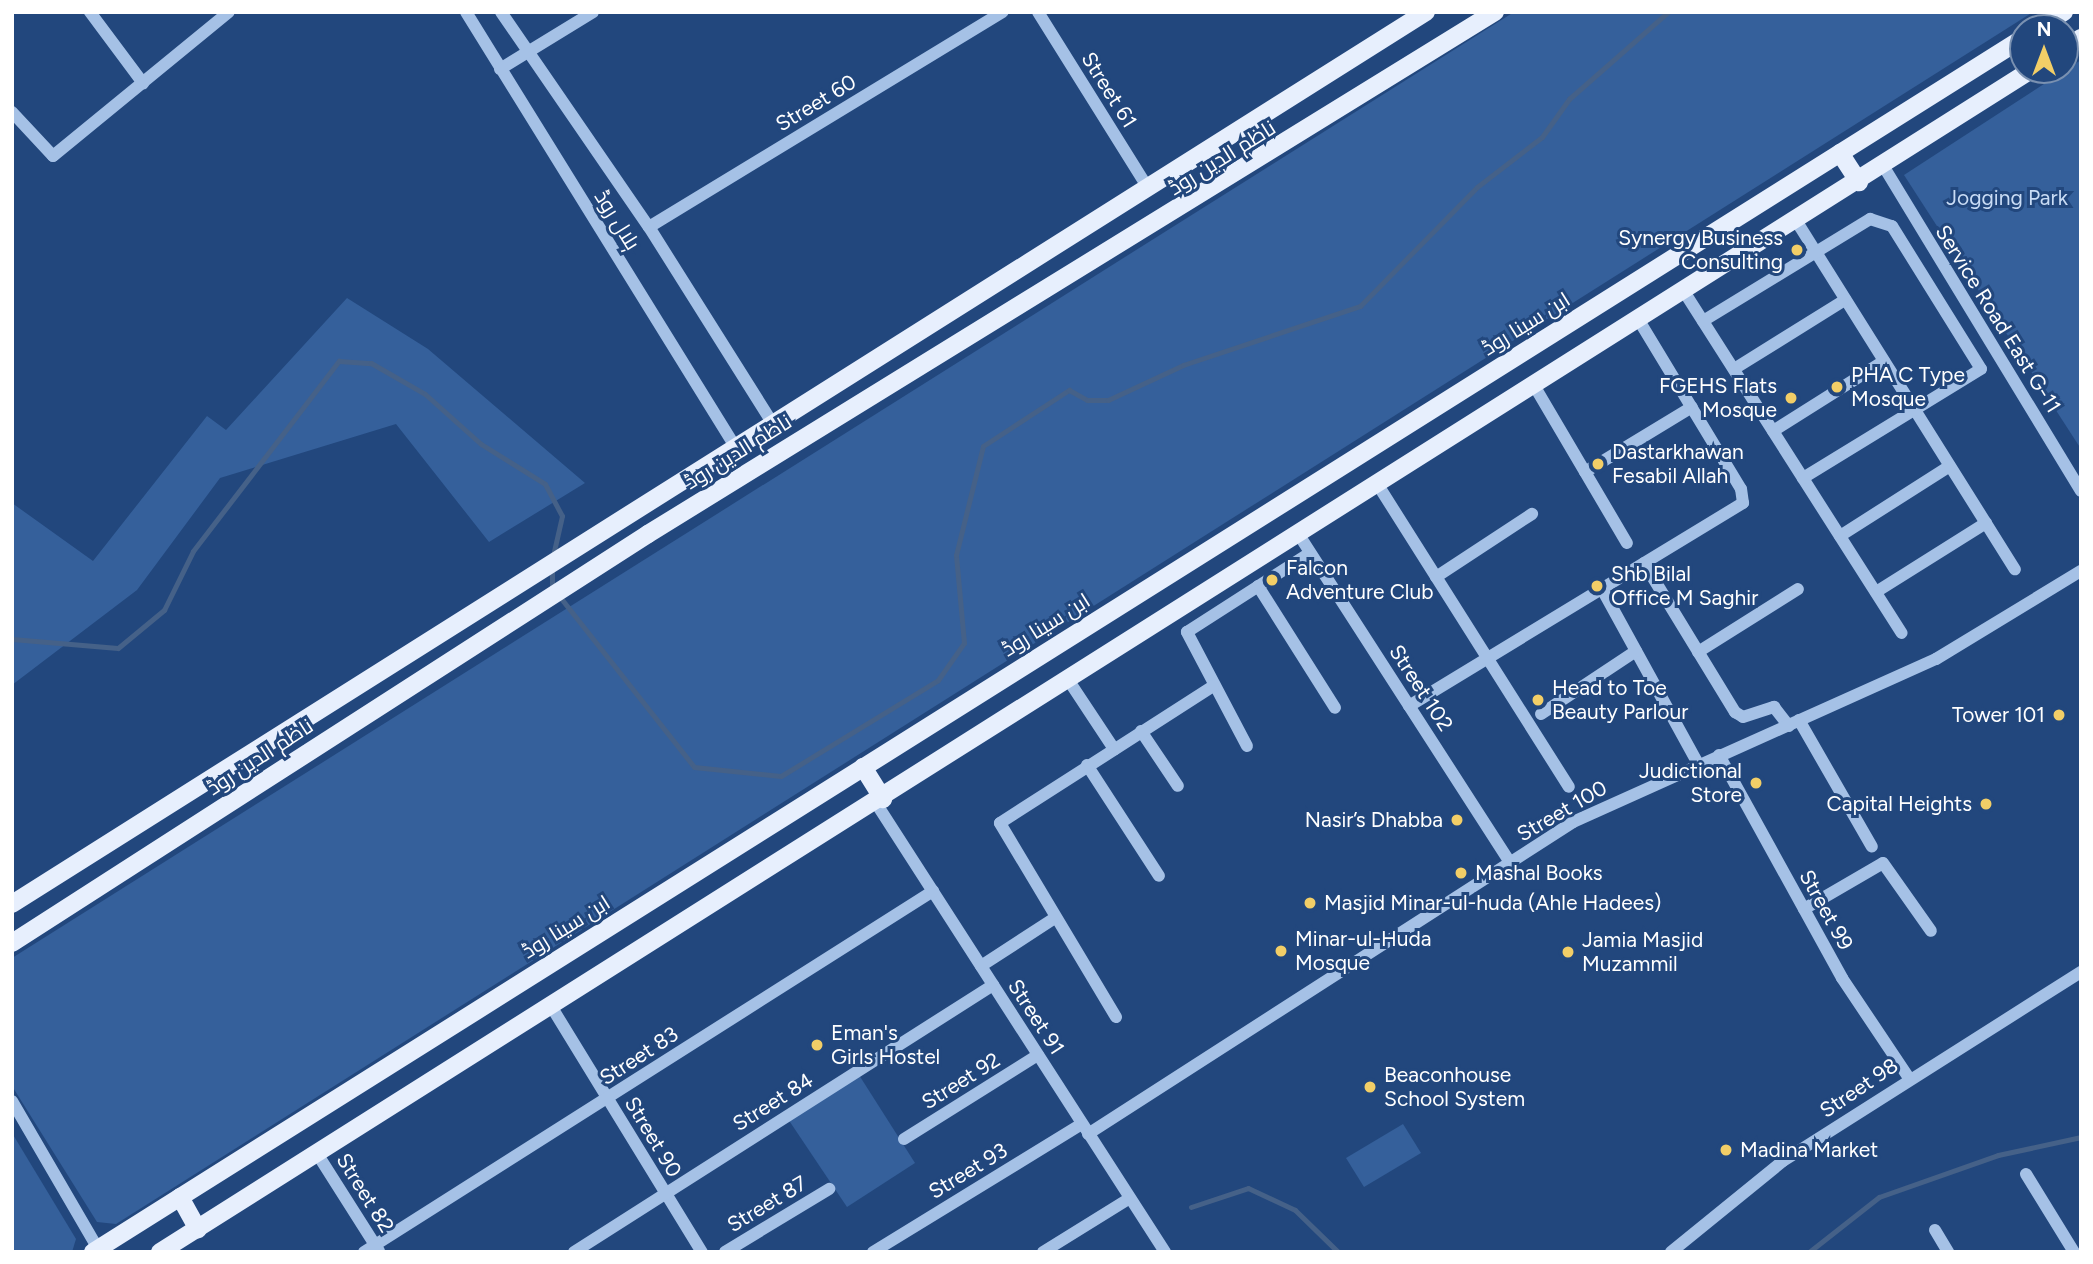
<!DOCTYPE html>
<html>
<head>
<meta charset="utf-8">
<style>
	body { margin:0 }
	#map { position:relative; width:2093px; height:1264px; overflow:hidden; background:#22477d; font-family:Figtree,Cairo,sans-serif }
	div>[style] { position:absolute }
	.green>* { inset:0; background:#35609b }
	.stream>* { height:5px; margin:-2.5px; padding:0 2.5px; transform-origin:2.5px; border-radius:2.5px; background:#456188 }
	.minor>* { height:12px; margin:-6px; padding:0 6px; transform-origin:6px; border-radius:6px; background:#a5c1e6 }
	.major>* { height:18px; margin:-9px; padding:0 9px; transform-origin:9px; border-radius:9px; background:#e7effd }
	.dots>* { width:19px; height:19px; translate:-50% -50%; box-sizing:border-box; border:4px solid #22477d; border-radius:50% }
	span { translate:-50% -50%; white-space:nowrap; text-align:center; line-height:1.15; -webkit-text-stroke:6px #22477d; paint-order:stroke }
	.street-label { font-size:21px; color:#fff }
	.park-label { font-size:21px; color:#c9dcf5 }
	.poi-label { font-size:21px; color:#fff }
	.right { translate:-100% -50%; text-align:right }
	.left { translate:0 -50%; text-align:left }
	.frame { position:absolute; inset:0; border:14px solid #fff; pointer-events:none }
	.north { position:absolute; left:2009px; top:14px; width:70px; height:70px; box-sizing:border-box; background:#22477d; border:2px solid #7a91b1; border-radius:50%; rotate:0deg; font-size:19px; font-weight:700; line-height:28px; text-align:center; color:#fff }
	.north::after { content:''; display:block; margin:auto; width:24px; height:32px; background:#f2ce67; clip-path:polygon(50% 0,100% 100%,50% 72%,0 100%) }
</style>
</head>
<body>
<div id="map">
	<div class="green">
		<div style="clip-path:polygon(1514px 12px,2033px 12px,116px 1224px,97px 1222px,12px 1086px,12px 958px)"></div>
		<div style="clip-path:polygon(2081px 60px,2081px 449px,1904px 175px)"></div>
		<div style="clip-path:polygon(347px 298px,428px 349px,585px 483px,489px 542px,396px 424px,220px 478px,137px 590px,12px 685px,12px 503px,93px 561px,207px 416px,226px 430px)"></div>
		<div style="clip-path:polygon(859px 1075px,915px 1163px,847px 1207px,788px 1119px)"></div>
		<div style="clip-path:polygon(1403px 1124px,1421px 1153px,1364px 1187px,1346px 1158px)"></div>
		<div style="clip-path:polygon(12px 1133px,76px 1239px,72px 1252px,12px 1252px)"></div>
	</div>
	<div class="stream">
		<div style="left:552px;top:570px;width:17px;rotate:90deg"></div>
		<div style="left:552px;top:587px;width:229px;rotate:51.7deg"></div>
		<div style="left:694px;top:767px;width:87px;rotate:5.9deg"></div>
		<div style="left:781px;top:776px;width:184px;rotate:-31.4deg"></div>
		<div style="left:938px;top:680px;width:45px;rotate:-54.9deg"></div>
		<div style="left:964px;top:643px;width:88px;rotate:-95.2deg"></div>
		<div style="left:956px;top:555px;width:112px;rotate:-76.1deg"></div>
		<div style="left:983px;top:446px;width:103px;rotate:-33.1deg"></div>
		<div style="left:1069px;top:390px;width:21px;rotate:29deg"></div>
		<div style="left:1087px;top:400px;width:21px"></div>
		<div style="left:1108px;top:400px;width:83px;rotate:-25deg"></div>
		<div style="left:1183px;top:365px;width:187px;rotate:-18.4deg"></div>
		<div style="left:1360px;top:306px;width:167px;rotate:-45.5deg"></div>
		<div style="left:1477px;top:187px;width:82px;rotate:-37.6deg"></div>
		<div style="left:1542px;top:137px;width:47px;rotate:-54.6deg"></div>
		<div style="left:1569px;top:99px;width:132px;rotate:-41.3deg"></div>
		<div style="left:12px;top:639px;width:106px;rotate:4.9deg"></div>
		<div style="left:118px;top:648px;width:60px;rotate:-39.6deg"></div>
		<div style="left:164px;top:610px;width:66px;rotate:-63.8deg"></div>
		<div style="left:193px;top:551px;width:240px;rotate:-52.5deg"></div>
		<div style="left:339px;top:361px;width:32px;rotate:4deg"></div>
		<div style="left:371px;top:363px;width:62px;rotate:29.9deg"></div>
		<div style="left:425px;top:394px;width:75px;rotate:41.8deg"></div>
		<div style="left:481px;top:444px;width:75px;rotate:32deg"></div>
		<div style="left:545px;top:484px;width:36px;rotate:62deg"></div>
		<div style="left:562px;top:516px;width:45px;rotate:102.8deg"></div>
		<div style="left:1191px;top:1207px;width:60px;rotate:-18.4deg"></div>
		<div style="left:1248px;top:1188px;width:52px;rotate:25.1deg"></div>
		<div style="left:1295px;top:1210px;width:60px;rotate:44.3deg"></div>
		<div style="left:1809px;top:1252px;width:89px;rotate:-38.2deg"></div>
		<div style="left:1879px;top:1197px;width:126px;rotate:-19.4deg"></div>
		<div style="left:1998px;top:1155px;width:85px;rotate:-12.2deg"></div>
	</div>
	<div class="minor">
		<div style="left:90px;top:12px;width:89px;rotate:53.3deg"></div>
		<div style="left:466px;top:12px;width:513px;rotate:58.23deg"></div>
		<div style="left:501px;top:12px;width:261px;rotate:55.5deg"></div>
		<div style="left:649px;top:227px;width:233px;rotate:57.8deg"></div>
		<div style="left:1038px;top:12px;width:208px;rotate:58deg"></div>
		<div style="left:500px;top:69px;width:109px;rotate:-31.5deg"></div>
		<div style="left:12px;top:112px;width:60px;rotate:47deg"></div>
		<div style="left:53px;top:156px;width:227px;rotate:-39.3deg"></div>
		<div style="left:1884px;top:167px;width:379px;rotate:58.7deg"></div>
		<div style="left:1797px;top:222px;width:410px;rotate:57.9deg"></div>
		<div style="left:649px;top:227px;width:414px;rotate:-31.3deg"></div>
		<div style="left:1685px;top:293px;width:403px;rotate:57.5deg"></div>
		<div style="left:1703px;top:321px;width:196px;rotate:-31.4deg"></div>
		<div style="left:1870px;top:219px;width:23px;rotate:18deg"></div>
		<div style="left:1892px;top:226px;width:168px;rotate:58.1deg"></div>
		<div style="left:1981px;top:369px;width:209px;rotate:148.5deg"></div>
		<div style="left:1734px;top:369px;width:131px;rotate:-31.9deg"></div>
		<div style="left:1535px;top:387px;width:181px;rotate:59.5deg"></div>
		<div style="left:1773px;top:431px;width:131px;rotate:-32.2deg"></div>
		<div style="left:1585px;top:472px;width:125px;rotate:-31.3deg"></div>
		<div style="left:1378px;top:485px;width:357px;rotate:57.7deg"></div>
		<div style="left:1299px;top:535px;width:389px;rotate:57.2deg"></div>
		<div style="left:1840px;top:536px;width:130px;rotate:-32.5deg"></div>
		<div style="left:1644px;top:563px;width:175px;rotate:58.6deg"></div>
		<div style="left:1735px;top:712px;width:9px;rotate:32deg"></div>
		<div style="left:1743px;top:717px;width:33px;rotate:-18deg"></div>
		<div style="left:1774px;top:707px;width:24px;rotate:52deg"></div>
		<div style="left:1436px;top:577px;width:115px;rotate:-33.3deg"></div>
		<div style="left:1258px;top:586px;width:144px;rotate:57.7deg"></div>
		<div style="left:1602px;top:589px;width:197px;rotate:61.2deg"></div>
		<div style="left:1876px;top:592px;width:130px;rotate:-32.1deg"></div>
		<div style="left:1698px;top:652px;width:118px;rotate:-32.2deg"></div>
		<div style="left:1069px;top:681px;width:82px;rotate:56.5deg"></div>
		<div style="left:1409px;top:706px;width:391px;rotate:-31.3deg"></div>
		<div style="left:1743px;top:503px;width:14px;rotate:-98deg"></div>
		<div style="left:1741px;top:489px;width:195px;rotate:-121.2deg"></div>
		<div style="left:1541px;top:714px;width:114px;rotate:-33.6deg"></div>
		<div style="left:1799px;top:720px;width:146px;rotate:60.1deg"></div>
		<div style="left:1141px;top:731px;width:66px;rotate:56.1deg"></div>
		<div style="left:1247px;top:746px;width:129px;rotate:-117.8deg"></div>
		<div style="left:1187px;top:632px;width:146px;rotate:-32.7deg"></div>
		<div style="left:1719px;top:755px;width:255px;rotate:61.1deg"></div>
		<div style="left:1842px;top:978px;width:120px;rotate:56.2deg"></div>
		<div style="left:1087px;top:765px;width:132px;rotate:57deg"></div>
		<div style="left:876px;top:803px;width:534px;rotate:57.23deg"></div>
		<div style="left:1804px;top:909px;width:91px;rotate:-30.2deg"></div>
		<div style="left:1883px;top:863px;width:83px;rotate:54.8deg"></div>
		<div style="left:981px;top:966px;width:88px;rotate:-33deg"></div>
		<div style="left:551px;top:1006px;width:289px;rotate:58.5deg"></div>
		<div style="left:1116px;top:1017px;width:226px;rotate:-120.9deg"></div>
		<div style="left:1000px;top:823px;width:253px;rotate:-32.7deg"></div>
		<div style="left:12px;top:1101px;width:171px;rotate:59.8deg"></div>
		<div style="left:1088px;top:1134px;width:577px;rotate:-32.75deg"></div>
		<div style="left:1573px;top:822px;width:398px;rotate:-24.2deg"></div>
		<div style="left:1936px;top:659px;width:170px;rotate:-31.3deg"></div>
		<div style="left:904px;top:1139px;width:158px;rotate:-32.1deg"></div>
		<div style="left:318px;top:1155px;width:114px;rotate:57.6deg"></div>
		<div style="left:2026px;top:1174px;width:92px;rotate:58.4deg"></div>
		<div style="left:1935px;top:1230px;width:26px;rotate:59deg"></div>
		<div style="left:364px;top:1252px;width:674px;rotate:-32.39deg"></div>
		<div style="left:574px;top:1252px;width:497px;rotate:-32.5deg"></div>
		<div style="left:725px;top:1252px;width:122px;rotate:-31.2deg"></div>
		<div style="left:873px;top:1252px;width:245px;rotate:-31.5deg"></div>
		<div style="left:1043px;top:1252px;width:102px;rotate:-31.8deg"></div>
		<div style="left:1671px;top:1252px;width:144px;rotate:-39.1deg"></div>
		<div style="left:1783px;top:1161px;width:353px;rotate:-32.4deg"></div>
	</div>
	<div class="major">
		<div style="left:2039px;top:28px;width:30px;rotate:-33deg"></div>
		<div style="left:2065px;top:48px;width:19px;rotate:-32deg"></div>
		<div style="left:1840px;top:153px;width:35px;rotate:57deg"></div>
		<div style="left:863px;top:767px;width:38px;rotate:58deg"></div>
		<div style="left:12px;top:904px;width:1672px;rotate:-32.25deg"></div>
		<div style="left:12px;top:943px;width:756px;rotate:-32.74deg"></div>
		<div style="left:648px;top:534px;width:995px;rotate:-31.65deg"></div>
		<div style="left:180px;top:1197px;width:37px;rotate:61deg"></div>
		<div style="left:93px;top:1252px;width:2280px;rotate:-32.17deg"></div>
		<div style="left:160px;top:1252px;width:2213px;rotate:-32.28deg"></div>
	</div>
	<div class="dots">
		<div style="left:1797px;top:250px;background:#f2ce67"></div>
		<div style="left:1837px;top:387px;background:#f2ce67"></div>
		<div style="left:1791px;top:398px;background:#f2ce67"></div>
		<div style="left:1598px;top:464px;background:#f2ce67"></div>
		<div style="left:1272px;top:580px;background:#f2ce67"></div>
		<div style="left:1597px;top:586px;background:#f2ce67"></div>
		<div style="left:1538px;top:700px;background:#f2ce67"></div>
		<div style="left:2059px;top:715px;background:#f2ce67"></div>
		<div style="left:1756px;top:783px;background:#f2ce67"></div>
		<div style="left:1986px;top:804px;background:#f2ce67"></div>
		<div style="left:1457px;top:820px;background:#f2ce67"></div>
		<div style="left:1461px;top:873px;background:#f2ce67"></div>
		<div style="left:1310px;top:903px;background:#f2ce67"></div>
		<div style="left:1281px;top:951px;background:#f2ce67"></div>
		<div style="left:1568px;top:952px;background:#f2ce67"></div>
		<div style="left:817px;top:1045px;background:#f2ce67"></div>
		<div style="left:1370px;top:1087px;background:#f2ce67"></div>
		<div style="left:1726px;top:1150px;background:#f2ce67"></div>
	</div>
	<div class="street-label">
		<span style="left:1109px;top:90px;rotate:58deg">Street 61</span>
		<span style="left:816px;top:103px;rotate:-31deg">Street 60</span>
		<span style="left:1222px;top:158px;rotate:-32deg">ناظم الدین روڈ</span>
		<span style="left:617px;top:220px;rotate:58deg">ہلال روڈ</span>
		<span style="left:1998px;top:319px;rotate:58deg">Service Road East G-11</span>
		<span style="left:1526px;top:324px;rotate:-32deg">ابن سینا روڈ</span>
		<span style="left:738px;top:452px;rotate:-32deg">ناظم الدین روڈ</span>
		<span style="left:1046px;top:625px;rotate:-32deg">ابن سینا روڈ</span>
		<span style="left:1421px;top:688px;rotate:57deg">Street 102</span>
		<span style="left:260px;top:757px;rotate:-33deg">ناظم الدین روڈ</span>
		<span style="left:1562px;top:811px;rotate:-30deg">Street 100</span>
		<span style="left:1826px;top:910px;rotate:61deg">Street 99</span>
		<span style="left:566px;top:927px;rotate:-32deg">ابن سینا روڈ</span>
		<span style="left:1036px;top:1017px;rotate:57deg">Street 91</span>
		<span style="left:639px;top:1056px;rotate:-33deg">Street 83</span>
		<span style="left:961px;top:1081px;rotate:-32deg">Street 92</span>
		<span style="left:1859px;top:1088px;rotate:-34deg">Street 98</span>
		<span style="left:773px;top:1102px;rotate:-32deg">Street 84</span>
		<span style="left:653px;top:1137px;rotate:59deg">Street 90</span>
		<span style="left:968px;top:1171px;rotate:-31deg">Street 93</span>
		<span style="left:365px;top:1193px;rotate:58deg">Street 82</span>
		<span style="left:767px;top:1204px;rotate:-31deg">Street 87</span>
	</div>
	<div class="park-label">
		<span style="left:2007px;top:198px">Jogging Park</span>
	</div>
	<div class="poi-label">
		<span class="right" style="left:1783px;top:250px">Synergy Business<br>Consulting</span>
		<span class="left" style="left:1851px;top:387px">PHA C Type<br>Mosque</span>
		<span class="right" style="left:1777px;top:398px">FGEHS Flats<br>Mosque</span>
		<span class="left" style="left:1612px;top:464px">Dastarkhawan<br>Fesabil Allah</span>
		<span class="left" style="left:1286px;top:580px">Falcon<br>Adventure Club</span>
		<span class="left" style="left:1611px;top:586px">Shb Bilal<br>Office M Saghir</span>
		<span class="left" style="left:1552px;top:700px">Head to Toe<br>Beauty Parlour</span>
		<span class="right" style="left:2045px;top:715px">Tower 101</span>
		<span class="right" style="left:1742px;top:783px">Judictional<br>Store</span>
		<span class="right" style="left:1972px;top:804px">Capital Heights</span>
		<span class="right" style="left:1443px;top:820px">Nasir’s Dhabba</span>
		<span class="left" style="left:1475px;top:873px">Mashal Books</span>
		<span class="left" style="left:1324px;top:903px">Masjid Minar-ul-huda (Ahle Hadees)</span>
		<span class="left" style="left:1295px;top:951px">Minar-ul-Huda<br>Mosque</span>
		<span class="left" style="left:1582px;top:952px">Jamia Masjid<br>Muzammil</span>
		<span class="left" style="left:831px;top:1045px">Eman's<br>Girls Hostel</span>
		<span class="left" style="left:1384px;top:1087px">Beaconhouse<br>School System</span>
		<span class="left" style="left:1740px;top:1150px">Madina Market</span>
	</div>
	<div class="frame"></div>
	<div class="north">N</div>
</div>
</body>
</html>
